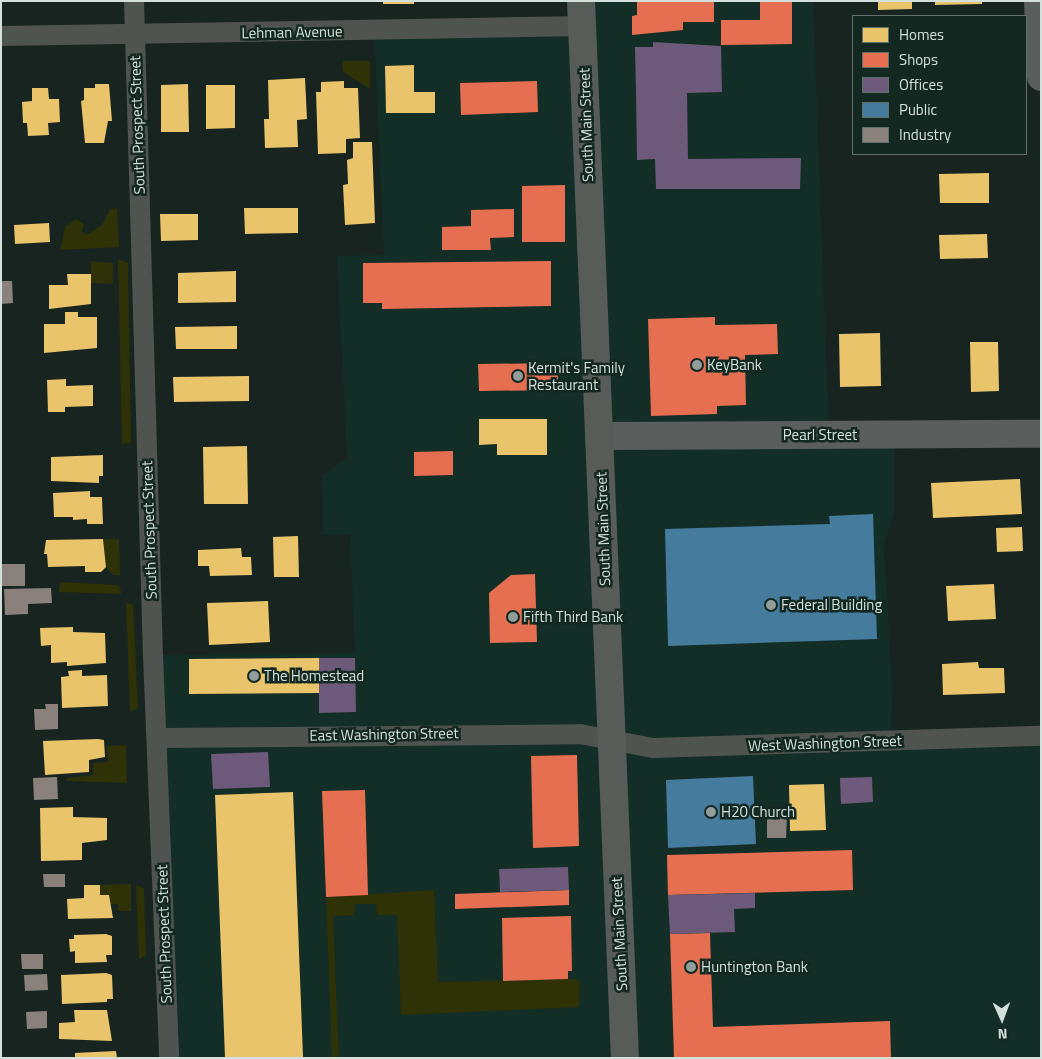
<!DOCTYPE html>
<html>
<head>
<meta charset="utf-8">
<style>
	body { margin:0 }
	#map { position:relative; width:1042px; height:1059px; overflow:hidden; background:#182420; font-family:"Titillium Web",sans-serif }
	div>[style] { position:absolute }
	.built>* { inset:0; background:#132e26 }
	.green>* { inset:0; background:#2f3106 }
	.homes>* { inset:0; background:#e9c46a }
	.shops>* { inset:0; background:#e76f51 }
	.offices>* { inset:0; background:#6d597a }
	.public>* { inset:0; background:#457b9d }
	.industry>* { inset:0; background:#8a817c }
	.street>* { height:20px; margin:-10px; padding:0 10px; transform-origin:10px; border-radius:10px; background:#505450 }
	.secondary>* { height:28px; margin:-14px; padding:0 14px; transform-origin:14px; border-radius:14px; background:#5a5e5c }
	.primary>* { height:28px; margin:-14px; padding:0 14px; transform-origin:14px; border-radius:14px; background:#575c58 }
	.dots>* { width:14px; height:14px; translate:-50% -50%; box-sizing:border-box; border:2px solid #142822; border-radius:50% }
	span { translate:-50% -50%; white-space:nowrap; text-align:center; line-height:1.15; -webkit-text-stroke:5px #142822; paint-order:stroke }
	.street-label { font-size:15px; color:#d4e0dc }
	.poi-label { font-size:15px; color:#d4e0dc }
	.left { translate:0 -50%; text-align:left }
	.frame { position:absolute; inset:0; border:2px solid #d4e0dc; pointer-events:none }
	.legend { position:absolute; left:852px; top:15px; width:175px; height:140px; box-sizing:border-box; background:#142822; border:1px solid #61726c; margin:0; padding:6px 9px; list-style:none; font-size:15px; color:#d4e0dc }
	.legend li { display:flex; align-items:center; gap:10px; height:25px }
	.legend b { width:25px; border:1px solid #61726c }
	.north { position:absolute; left:977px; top:994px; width:50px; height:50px; -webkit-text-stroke:4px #142822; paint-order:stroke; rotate:178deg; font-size:14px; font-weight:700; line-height:20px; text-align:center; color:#d4e0dc }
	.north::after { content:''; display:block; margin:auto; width:18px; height:22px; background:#d4e0dc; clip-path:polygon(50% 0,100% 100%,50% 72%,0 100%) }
</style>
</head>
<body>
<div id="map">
	<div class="built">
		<div style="clip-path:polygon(581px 1px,813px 1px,829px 434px,895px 434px,894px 514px,884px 544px,892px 686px,891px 740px,1041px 736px,1041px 1058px,169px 1058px,153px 655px,355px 653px,350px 534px,323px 535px,322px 476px,347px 458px,337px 256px,384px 255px,374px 30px,582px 26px)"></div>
	</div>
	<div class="green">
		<div style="clip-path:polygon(342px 61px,370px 61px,370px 89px,343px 72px)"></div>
		<div style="clip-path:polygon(117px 208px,119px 247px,60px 250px,65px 227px,76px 219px,84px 224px,82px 231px,86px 235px,102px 225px,110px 209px)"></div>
		<div style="clip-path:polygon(118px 259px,128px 263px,131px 443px,122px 444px)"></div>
		<div style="clip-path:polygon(91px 261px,113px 263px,113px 284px,91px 283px)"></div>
		<div style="clip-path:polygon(103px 539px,119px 539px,120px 575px,114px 575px,106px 567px)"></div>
		<div style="clip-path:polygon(60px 582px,116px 585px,120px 587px,121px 594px,59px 592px)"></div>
		<div style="clip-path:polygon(126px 603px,133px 604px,138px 708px,130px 712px)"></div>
		<div style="clip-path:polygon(126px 745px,127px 783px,67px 781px,67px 778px,93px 775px,93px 763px,108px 762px,107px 746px)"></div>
		<div style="clip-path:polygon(131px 884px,131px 911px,118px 911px,118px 904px,109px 904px,100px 895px,100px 885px)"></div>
		<div style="clip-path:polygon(136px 885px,144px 888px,146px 956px,139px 959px)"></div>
		<div style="clip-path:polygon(434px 890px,438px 982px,574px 979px,580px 981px,579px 1007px,401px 1015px,397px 915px,377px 915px,376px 904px,355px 904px,354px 915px,333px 916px,339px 1058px,332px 1058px,326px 897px)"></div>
	</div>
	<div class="homes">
		<div style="clip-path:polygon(383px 1px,414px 1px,414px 4px,383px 4px)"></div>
		<div style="clip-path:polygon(878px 1px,912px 1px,912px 9px,878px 10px)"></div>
		<div style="clip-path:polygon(935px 1px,982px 1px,982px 4px,935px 5px)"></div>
		<div style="clip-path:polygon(414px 65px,414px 92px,435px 92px,435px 113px,386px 113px,385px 66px)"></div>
		<div style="clip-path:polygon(305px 78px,307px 119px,297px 120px,298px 147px,265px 148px,264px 119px,269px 119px,268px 80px)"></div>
		<div style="clip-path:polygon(344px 81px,344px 88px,358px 88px,360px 138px,346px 139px,346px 153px,318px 154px,316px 92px,321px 92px,321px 82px)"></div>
		<div style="clip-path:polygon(95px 84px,109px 84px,112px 121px,108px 121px,104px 143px,85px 143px,81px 101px,84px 100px,84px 88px,95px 88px)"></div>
		<div style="clip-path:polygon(188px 84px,189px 132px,161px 132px,161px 85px)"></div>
		<div style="clip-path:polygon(206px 85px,235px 85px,235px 128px,206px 129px)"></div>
		<div style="clip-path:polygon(32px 88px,48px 88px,49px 99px,59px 99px,60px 122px,48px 123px,49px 135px,28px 136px,27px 123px,23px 123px,22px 102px,32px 101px)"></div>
		<div style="clip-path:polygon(353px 142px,372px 142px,375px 223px,345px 225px,343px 185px,348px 184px,347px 160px,353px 158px)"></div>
		<div style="clip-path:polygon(989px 173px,989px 203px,940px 203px,939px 174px)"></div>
		<div style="clip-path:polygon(244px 208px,298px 208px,298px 233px,245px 234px)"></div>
		<div style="clip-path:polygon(160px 214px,198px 214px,198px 240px,161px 241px)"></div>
		<div style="clip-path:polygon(49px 223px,50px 242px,15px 244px,14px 225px)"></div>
		<div style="clip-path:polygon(987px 234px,988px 258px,940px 259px,939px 235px)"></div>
		<div style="clip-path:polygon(236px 271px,236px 302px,178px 303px,178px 273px)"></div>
		<div style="clip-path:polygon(67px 274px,91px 274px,91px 304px,49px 309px,49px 285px,68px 285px)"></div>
		<div style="clip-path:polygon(65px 312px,78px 312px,78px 317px,97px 317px,97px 348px,44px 353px,44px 324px,65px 324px)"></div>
		<div style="clip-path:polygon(237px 326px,237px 349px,176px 349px,175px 327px)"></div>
		<div style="clip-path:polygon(880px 333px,881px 386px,840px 387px,839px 334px)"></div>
		<div style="clip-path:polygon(970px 342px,998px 342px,999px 391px,971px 392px)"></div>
		<div style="clip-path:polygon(249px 376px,249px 401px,174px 402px,173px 377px)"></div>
		<div style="clip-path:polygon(66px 379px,66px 386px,93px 385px,93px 406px,65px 407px,65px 412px,48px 412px,47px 380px)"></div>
		<div style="clip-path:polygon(479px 419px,547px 419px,547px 455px,497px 455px,497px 444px,479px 445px)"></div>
		<div style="clip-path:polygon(247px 446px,248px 504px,204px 504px,203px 447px)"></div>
		<div style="clip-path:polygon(103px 455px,103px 476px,99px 476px,99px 483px,51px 481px,51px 457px)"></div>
		<div style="clip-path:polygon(1020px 479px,1022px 514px,933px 518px,931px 483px)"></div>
		<div style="clip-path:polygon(90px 491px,90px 497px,102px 497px,103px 524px,87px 524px,87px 519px,73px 520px,73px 517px,54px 517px,53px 493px)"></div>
		<div style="clip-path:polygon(1022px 527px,1023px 551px,997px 552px,996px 528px)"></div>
		<div style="clip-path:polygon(298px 536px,299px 577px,274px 577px,273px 537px)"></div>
		<div style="clip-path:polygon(103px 539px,106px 567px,101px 572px,85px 572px,85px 566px,48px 567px,47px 554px,44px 554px,46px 540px)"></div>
		<div style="clip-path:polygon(241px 548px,242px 557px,251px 557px,252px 575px,210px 576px,209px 566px,198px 566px,198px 550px)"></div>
		<div style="clip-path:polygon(994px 584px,996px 619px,948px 621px,946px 586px)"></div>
		<div style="clip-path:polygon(268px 601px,270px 642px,209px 645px,207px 603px)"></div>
		<div style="clip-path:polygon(73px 627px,73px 632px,105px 633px,106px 663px,67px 666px,67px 662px,51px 663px,51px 645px,41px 646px,40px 628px)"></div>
		<div style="clip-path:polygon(319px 658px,319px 693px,189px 694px,189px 659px)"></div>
		<div style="clip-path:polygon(978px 662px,979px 668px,1004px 668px,1005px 693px,943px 695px,942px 664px)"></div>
		<div style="clip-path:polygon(82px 670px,82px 676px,107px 675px,108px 706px,62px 708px,61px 677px,69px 676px,68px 671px)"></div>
		<div style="clip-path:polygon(98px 739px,104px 740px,105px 757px,89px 760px,89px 772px,45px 775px,43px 741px)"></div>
		<div style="clip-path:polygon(824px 784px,826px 830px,790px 831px,789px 785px)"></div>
		<div style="clip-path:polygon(293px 792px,303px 1057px,225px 1058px,215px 795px)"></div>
		<div style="clip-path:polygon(73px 807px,73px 817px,107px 818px,107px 840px,82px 843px,82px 860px,41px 861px,40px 808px)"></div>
		<div style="clip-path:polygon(84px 885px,100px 885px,100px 895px,109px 895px,113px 918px,68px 919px,67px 899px,84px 898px)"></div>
		<div style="clip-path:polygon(106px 934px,112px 936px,112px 955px,106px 955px,107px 962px,75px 963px,75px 951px,70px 952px,69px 939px,74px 939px,74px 935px)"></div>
		<div style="clip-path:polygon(106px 973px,112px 975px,113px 999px,107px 999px,107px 1002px,62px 1004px,61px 975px)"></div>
		<div style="clip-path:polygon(74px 1010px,107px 1010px,112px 1041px,59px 1039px,59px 1023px,75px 1022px)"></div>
		<div style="clip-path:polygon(116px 1051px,117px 1058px,75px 1058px,75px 1053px)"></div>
	</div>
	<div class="shops">
		<div style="clip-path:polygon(637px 1px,714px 1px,714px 22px,683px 22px,683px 30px,632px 35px,632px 16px,637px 15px)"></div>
		<div style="clip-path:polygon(760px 1px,792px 1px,792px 44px,721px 45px,721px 20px,760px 20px)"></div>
		<div style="clip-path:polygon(537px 81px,538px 112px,461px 115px,460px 83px)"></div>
		<div style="clip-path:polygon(565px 185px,565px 242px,522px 242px,522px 186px)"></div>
		<div style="clip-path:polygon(514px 209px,514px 237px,490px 238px,491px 250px,442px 250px,442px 227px,471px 226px,471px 210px)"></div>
		<div style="clip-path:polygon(551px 261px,551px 306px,382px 309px,382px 303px,363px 303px,363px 263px)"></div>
		<div style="clip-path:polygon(715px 317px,715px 325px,777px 324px,778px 354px,745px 355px,746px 405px,717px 406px,717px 414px,651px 416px,648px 319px)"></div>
		<div style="clip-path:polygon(558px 363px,558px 390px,479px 391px,478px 364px)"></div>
		<div style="clip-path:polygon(453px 451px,453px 475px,414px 476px,414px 452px)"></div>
		<div style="clip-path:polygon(535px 574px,537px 642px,490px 643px,489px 593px,511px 575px)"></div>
		<div style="clip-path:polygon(577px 755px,579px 846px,533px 848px,531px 756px)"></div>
		<div style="clip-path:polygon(365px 790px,368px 895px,326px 897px,322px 791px)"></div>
		<div style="clip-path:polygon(852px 850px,853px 890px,668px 895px,667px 855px)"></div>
		<div style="clip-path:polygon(569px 890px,569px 905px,455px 909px,455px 894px)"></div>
		<div style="clip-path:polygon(571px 916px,572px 971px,568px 971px,568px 979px,503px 981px,502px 918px)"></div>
		<div style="clip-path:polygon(710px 933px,713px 1027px,890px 1021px,891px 1058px,674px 1058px,670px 934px)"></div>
	</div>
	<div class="offices">
		<div style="clip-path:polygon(653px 42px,721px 46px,722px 92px,687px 93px,688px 159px,801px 158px,800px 189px,656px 189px,655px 159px,637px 160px,636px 94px,635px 47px,653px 47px)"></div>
		<div style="clip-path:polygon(319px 658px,355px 658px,356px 712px,319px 713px)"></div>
		<div style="clip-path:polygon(268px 752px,270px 787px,213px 789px,211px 754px)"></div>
		<div style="clip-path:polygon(872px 777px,873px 802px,841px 804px,840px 778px)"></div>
		<div style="clip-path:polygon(568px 867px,569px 890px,500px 892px,499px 869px)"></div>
		<div style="clip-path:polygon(755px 893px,755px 908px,734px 909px,735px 932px,670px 934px,668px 895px)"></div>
	</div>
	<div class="public">
		<div style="clip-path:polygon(873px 514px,877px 639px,668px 646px,665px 529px,830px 524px,829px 516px)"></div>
		<div style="clip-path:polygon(753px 776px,756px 844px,668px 848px,666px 780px)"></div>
	</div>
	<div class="industry">
		<div style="clip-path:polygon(1px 281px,12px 281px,13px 303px,1px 304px)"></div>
		<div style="clip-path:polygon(1px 564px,25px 564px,25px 586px,1px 586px)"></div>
		<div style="clip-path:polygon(51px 588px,52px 603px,28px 604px,28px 614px,5px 615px,4px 589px)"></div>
		<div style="clip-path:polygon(45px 704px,58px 704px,58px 729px,35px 730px,34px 709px,46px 709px)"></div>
		<div style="clip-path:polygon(57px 777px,58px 799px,34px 800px,33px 778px)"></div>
		<div style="clip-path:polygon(767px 816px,787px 816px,786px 838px,767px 838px)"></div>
		<div style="clip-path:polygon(43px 874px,65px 874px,65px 887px,44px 887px)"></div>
		<div style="clip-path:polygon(21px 954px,43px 954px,43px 969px,22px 969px)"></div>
		<div style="clip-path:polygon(47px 974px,48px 990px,25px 991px,24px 975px)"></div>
		<div style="clip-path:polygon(47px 1011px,47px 1028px,27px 1029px,26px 1012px)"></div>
	</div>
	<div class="street">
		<div style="left:134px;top:1px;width:654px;rotate:88.34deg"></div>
		<div style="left:153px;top:655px;width:403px;rotate:87.7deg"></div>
		<div style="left:1px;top:36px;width:582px;rotate:-0.98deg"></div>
		<div style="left:157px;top:738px;width:423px;rotate:-0.5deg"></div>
		<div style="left:580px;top:734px;width:74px;rotate:10.9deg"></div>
		<div style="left:653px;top:748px;width:388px;rotate:-1.8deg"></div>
	</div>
	<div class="secondary">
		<div style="left:1038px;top:1px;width:76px;rotate:87.7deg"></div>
		<div style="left:599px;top:436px;width:442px;rotate:-0.3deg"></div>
	</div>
	<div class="primary">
		<div style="left:581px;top:1px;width:1058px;rotate:87.62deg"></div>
	</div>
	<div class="dots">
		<div style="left:697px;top:365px;background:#929e9a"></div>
		<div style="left:518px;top:376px;background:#929e9a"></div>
		<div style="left:771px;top:605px;background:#929e9a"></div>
		<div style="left:513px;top:617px;background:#929e9a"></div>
		<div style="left:254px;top:676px;background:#929e9a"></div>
		<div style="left:711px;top:812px;background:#929e9a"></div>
		<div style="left:691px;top:967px;background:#929e9a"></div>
	</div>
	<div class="street-label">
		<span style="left:292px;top:32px;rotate:-1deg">Lehman Avenue</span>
		<span style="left:137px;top:125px;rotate:-92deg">South Prospect Street</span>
		<span style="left:586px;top:125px;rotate:-92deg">South Main Street</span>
		<span style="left:820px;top:435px">Pearl Street</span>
		<span style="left:603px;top:529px;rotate:-92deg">South Main Street</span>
		<span style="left:149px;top:530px;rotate:-92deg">South Prospect Street</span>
		<span style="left:384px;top:734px;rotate:-1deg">East Washington Street</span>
		<span style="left:825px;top:743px;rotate:-2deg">West Washington Street</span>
		<span style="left:164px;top:934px;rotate:-92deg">South Prospect Street</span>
		<span style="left:619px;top:934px;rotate:-93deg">South Main Street</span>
	</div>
	<div class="poi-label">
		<span class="left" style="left:707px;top:365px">KeyBank</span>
		<span class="left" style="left:528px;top:376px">Kermit's Family<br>Restaurant</span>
		<span class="left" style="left:781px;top:605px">Federal Building</span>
		<span class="left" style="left:523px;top:617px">Fifth Third Bank</span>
		<span class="left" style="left:264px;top:676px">The Homestead</span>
		<span class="left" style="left:721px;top:812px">H20 Church</span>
		<span class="left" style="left:701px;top:967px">Huntington Bank</span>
	</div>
	<div class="frame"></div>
	<ul class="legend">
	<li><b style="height:14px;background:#e9c46a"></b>Homes</li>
	<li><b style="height:14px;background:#e76f51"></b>Shops</li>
	<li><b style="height:14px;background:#6d597a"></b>Offices</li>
	<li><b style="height:14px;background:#457b9d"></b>Public</li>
	<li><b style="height:14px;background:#8a817c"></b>Industry</li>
	</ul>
	<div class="north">N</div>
</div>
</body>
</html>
